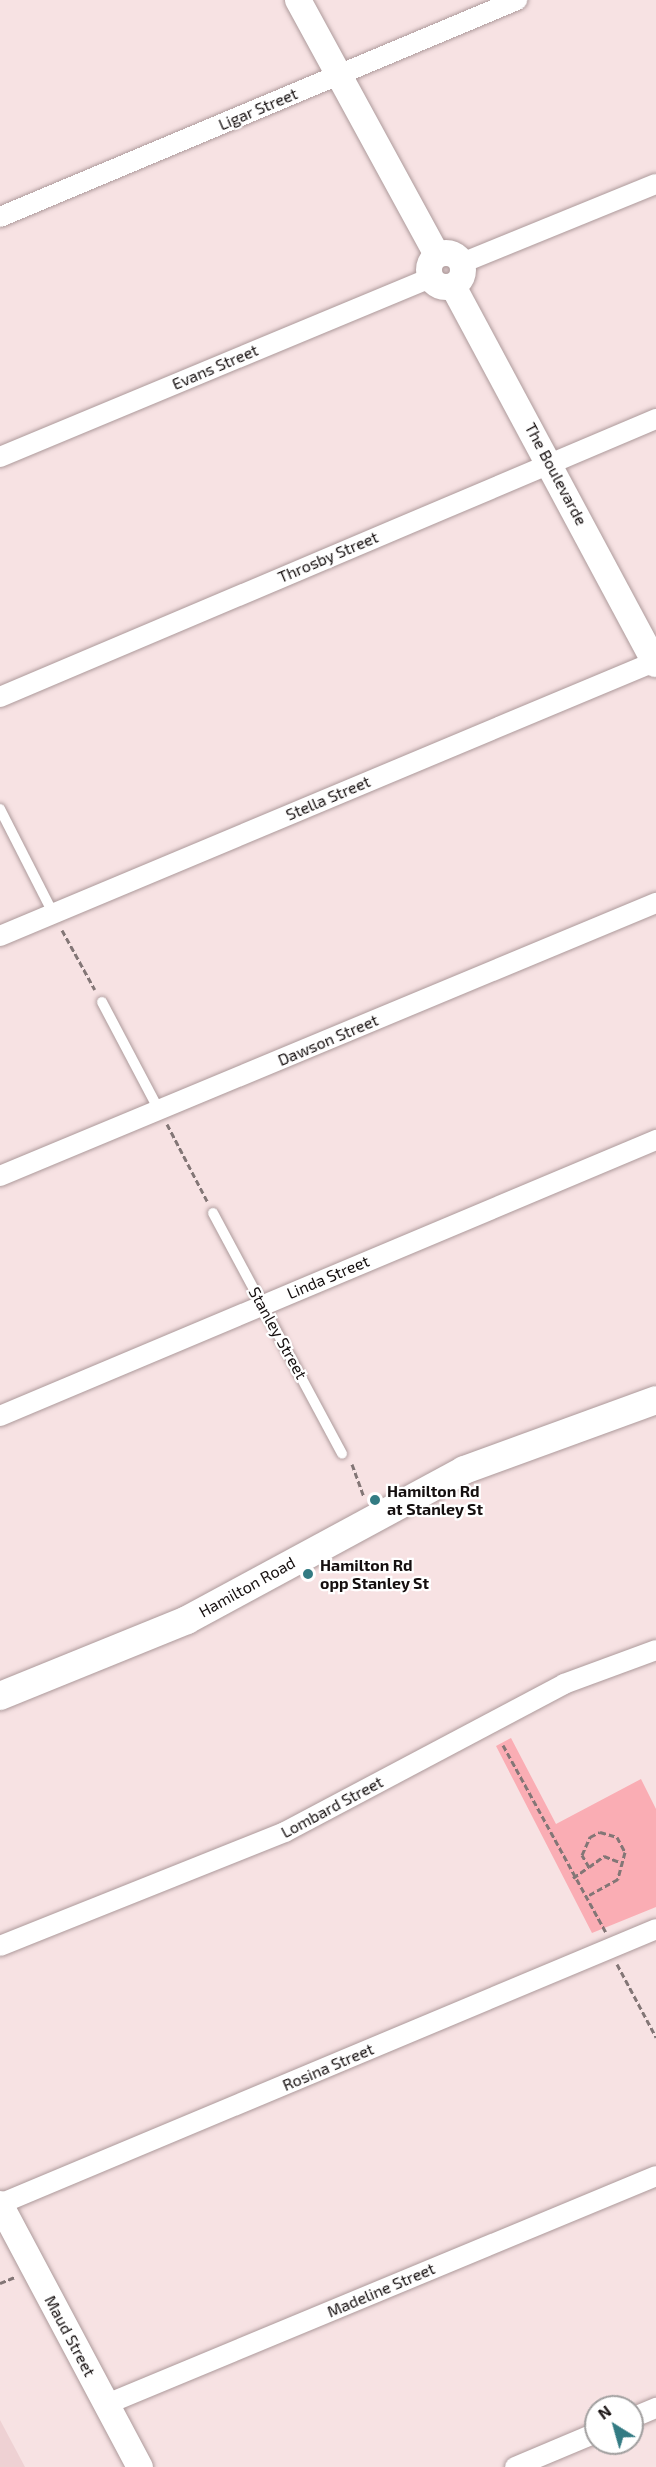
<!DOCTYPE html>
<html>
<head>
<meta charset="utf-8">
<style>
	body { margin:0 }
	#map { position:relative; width:656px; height:2467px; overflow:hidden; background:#f7e2e3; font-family:"Exo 2",sans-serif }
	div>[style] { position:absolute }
	.built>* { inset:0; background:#eed1d3 }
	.green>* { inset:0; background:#faadb4 }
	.path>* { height:3px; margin-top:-1.5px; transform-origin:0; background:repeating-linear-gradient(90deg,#837676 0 6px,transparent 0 9px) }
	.roads { filter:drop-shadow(0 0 2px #ad9a9b) drop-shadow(0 0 2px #ad9a9b) }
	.service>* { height:10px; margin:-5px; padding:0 5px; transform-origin:5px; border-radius:5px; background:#fff }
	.minor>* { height:20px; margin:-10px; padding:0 10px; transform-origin:10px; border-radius:10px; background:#fff }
	.tertiary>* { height:26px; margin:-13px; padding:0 13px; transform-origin:13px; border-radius:13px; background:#fff }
	.tertiary>.ring { margin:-13px; padding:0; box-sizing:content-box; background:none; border:26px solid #fff; border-radius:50% }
	.secondary>* { height:28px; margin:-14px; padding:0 14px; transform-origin:14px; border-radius:14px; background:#fff }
	.dots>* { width:16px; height:16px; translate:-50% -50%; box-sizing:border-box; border:3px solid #fff; border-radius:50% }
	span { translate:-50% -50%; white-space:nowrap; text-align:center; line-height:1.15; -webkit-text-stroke:4.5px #fff; paint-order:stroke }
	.street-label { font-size:16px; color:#150f0f }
	.poi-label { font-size:16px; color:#150f0f; font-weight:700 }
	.left { translate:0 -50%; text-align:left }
	.north { position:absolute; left:584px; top:2395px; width:60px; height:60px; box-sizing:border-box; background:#fff; border:2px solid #a19f9f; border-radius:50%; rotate:323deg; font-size:16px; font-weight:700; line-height:24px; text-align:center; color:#150f0f }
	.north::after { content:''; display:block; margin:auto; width:21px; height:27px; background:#337b83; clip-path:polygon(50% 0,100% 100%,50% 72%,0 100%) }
</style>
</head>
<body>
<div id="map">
	<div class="built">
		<div style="clip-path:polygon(0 2420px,25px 2467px,0 2467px)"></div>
	</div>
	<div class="green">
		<div style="clip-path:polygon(511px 1738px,556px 1824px,641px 1779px,656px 1809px,656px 1907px,592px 1933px,496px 1746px)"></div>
	</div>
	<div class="path">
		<div style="left:62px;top:930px;width:68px;rotate:61.2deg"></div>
		<div style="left:167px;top:1124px;width:87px;rotate:62.5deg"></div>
		<div style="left:352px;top:1464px;width:35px;rotate:70deg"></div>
		<div style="left:503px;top:1745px;width:213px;rotate:61.2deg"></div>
		<div style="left:589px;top:1867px;width:19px;rotate:-36deg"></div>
		<div style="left:604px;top:1856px;width:17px;rotate:21deg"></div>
		<div style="left:573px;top:1878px;width:19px;rotate:-35deg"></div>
		<div style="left:589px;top:1867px;width:14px;rotate:-120deg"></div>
		<div style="left:582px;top:1855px;width:20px;rotate:-66deg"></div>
		<div style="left:590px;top:1837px;width:11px;rotate:-27deg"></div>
		<div style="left:600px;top:1832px;width:18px;rotate:16deg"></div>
		<div style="left:617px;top:1837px;width:17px;rotate:62deg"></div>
		<div style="left:625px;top:1852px;width:28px;rotate:105deg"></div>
		<div style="left:618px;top:1879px;width:35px;rotate:151deg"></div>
		<div style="left:617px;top:1964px;width:83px;rotate:61.9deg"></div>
		<div style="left:0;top:2283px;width:16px;rotate:-22deg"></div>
	</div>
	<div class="roads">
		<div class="service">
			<div style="left:0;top:809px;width:117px;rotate:63deg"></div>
			<div style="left:102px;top:1002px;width:122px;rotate:62.2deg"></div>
			<div style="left:213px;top:1213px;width:273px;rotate:61.8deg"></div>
		</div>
		<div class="minor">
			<div style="left:0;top:217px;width:561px;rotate:-22.77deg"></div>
			<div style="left:462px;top:263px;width:209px;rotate:-22.2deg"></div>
			<div style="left:0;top:457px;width:466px;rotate:-22.6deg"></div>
			<div style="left:0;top:697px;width:712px;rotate:-22.97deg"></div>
			<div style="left:0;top:936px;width:711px;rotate:-22.74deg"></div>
			<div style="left:0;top:1176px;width:711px;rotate:-22.6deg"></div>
			<div style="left:0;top:1416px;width:712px;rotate:-22.82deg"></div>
			<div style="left:0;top:1946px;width:307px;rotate:-21.8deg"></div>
			<div style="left:285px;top:1832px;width:316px;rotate:-27.9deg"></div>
			<div style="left:564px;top:1684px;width:98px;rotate:-20.3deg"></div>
			<div style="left:0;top:2204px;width:711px;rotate:-22.74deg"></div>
			<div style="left:107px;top:2404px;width:594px;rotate:-22.55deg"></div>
			<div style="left:632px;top:2418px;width:26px;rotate:-23deg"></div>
			<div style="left:515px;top:2467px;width:88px;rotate:-22.8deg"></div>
		</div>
		<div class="tertiary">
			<div style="left:298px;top:0;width:290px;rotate:61.4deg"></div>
			<div class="ring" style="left:429px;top:253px;width:8px;height:8px"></div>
			<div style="left:453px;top:286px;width:429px;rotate:61.8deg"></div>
			<div style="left:0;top:2204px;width:298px;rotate:62deg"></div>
		</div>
		<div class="secondary">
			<div style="left:0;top:1696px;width:202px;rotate:-22.1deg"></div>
			<div style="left:187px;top:1620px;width:315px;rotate:-28.4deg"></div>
			<div style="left:464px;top:1470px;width:204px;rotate:-20deg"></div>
		</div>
	</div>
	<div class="dots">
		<div style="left:375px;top:1500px;background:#337b83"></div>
		<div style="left:308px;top:1574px;background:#337b83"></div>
	</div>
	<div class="street-label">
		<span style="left:258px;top:109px;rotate:-23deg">Ligar Street</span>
		<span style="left:215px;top:367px;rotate:-23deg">Evans Street</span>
		<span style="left:556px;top:474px;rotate:62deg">The Boulevarde</span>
		<span style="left:328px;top:557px;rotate:-23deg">Throsby Street</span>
		<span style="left:328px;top:798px;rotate:-23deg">Stella Street</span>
		<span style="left:328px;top:1040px;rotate:-23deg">Dawson Street</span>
		<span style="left:328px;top:1277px;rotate:-23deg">Linda Street</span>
		<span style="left:278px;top:1333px;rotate:61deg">Stanley Street</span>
		<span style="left:247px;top:1587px;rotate:-29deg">Hamilton Road</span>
		<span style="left:332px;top:1807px;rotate:-28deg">Lombard Street</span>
		<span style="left:328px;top:2067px;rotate:-23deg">Rosina Street</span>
		<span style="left:381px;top:2290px;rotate:-23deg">Madeline Street</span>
		<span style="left:70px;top:2336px;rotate:62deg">Maud Street</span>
	</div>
	<div class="poi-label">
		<span class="left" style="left:387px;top:1500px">Hamilton Rd<br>at Stanley St</span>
		<span class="left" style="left:320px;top:1574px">Hamilton Rd<br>opp Stanley St</span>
	</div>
	<div class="north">N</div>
</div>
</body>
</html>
